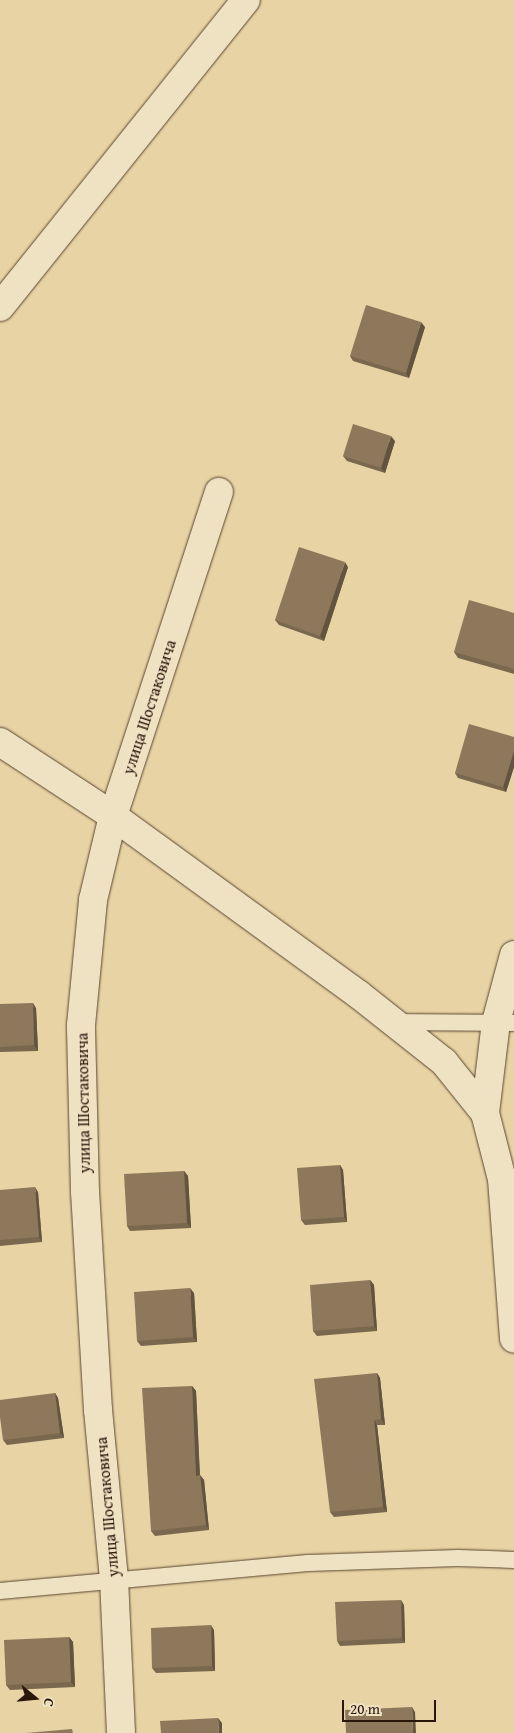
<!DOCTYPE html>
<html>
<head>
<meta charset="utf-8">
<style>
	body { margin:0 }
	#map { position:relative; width:514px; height:1733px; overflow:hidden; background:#e7d3a3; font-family:"Gentium Book Plus",serif }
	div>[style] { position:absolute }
	.roads { filter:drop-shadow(0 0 1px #5a4532) drop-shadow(0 0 1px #5a4532) }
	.service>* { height:16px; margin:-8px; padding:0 8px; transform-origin:8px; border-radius:8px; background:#efe2c3 }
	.minor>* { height:28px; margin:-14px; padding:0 14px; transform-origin:14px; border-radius:14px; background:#efe2c3 }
	.wall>* { inset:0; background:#79674e }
	.shaded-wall>* { inset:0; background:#635440 }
	.building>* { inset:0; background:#8d785b }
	span { translate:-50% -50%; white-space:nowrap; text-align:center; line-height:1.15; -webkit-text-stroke:5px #efe2c3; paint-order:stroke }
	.street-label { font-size:16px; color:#2b160c }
	.north { position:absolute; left:10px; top:1673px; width:50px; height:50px; -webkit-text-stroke:4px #efe2c3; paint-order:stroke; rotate:107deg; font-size:14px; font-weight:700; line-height:20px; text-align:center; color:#2b160c }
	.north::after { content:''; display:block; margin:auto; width:18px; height:22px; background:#2b160c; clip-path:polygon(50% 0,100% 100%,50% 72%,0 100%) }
	.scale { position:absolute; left:342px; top:1700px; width:94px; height:22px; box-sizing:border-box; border:2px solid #2b160c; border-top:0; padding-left:6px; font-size:15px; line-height:18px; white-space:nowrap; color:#2b160c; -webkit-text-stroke:4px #efe2c3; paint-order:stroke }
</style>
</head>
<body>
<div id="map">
	<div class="roads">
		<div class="service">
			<div style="left:394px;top:1022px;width:120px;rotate:0.5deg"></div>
			<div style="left:0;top:1591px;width:309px;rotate:-5.2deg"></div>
			<div style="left:308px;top:1563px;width:150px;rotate:-1.9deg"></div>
			<div style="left:458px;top:1558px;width:56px;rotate:2deg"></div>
		</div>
		<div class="minor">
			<div style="left:0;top:307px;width:393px;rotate:-51.3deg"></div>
			<div style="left:0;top:742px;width:135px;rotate:33.2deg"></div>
			<div style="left:113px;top:816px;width:303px;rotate:36deg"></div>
			<div style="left:358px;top:994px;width:110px;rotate:38.3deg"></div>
			<div style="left:444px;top:1062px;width:65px;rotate:51.2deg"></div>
			<div style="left:514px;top:955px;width:69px;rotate:105deg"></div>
			<div style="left:496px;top:1022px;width:92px;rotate:96.9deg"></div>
			<div style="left:485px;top:1113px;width:68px;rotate:75.6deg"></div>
			<div style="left:502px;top:1179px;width:160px;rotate:85.7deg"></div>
			<div style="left:121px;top:1733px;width:154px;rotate:-92.6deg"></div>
			<div style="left:114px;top:1579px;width:170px;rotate:-95.4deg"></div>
			<div style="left:98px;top:1410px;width:218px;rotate:-93.4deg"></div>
			<div style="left:85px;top:1192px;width:167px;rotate:-91.4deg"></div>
			<div style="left:81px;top:1025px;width:126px;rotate:-84.5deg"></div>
			<div style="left:93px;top:900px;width:86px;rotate:-76.6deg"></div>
			<div style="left:113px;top:816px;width:341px;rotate:-71.9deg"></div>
		</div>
	</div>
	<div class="wall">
		<div style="clip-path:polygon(425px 327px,409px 378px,353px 361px,350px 356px)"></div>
		<div style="clip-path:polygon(395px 441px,385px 473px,347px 461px,343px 456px)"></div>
		<div style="clip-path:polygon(348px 567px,324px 641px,279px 625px,275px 620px)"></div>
		<div style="clip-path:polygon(514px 613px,514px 674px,458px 658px,454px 652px)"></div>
		<div style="clip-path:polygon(514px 737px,514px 767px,506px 792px,458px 778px,455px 773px)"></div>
		<div style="clip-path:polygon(0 1004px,36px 1008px,38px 1051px,0 1052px)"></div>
		<div style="clip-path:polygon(340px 1165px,343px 1170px,347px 1222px,305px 1225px,301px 1220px)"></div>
		<div style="clip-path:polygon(184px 1171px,188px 1176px,191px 1228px,130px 1231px,127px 1226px)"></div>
		<div style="clip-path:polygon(0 1190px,38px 1192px,42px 1242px,0 1246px)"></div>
		<div style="clip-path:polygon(370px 1280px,374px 1285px,377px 1331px,317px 1336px,313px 1331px)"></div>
		<div style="clip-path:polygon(194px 1293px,197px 1342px,141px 1346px,137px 1341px)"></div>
		<div style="clip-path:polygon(377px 1373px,380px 1378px,385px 1425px,377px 1425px,387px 1512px,334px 1517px,330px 1512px)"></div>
		<div style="clip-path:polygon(192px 1386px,196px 1391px,200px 1475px,204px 1480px,209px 1530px,155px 1536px,151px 1531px)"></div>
		<div style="clip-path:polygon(55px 1393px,58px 1398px,64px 1438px,7px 1445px,3px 1440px)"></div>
		<div style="clip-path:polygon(404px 1605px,405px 1643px,340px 1646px,337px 1641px)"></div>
		<div style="clip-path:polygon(214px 1630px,215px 1671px,156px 1673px,152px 1668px)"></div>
		<div style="clip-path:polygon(69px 1637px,73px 1642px,75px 1687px,10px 1690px,6px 1685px)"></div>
	</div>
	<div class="shaded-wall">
		<div style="clip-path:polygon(421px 322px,425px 327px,409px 378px,406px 373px)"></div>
		<div style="clip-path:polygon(391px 436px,395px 441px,385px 473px,381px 468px)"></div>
		<div style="clip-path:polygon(345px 562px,348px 567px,324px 641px,320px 636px)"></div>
		<div style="clip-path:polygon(514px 751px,514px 767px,506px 792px,503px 787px)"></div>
		<div style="clip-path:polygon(33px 1003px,36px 1008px,38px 1051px,34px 1045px)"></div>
		<div style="clip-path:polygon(340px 1165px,343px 1170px,347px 1222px,344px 1217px)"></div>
		<div style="clip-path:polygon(184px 1171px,188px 1176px,191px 1228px,187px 1223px)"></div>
		<div style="clip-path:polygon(35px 1187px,38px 1192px,42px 1242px,39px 1237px)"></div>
		<div style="clip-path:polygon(370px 1280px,374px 1285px,377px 1331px,374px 1326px)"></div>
		<div style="clip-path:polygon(190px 1288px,194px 1293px,197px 1342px,193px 1337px)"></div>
		<div style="clip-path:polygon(377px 1373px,380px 1378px,385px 1425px,381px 1419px)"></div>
		<div style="clip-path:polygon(192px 1386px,196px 1391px,200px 1481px,196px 1476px)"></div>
		<div style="clip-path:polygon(55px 1393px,58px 1398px,64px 1438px,60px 1433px)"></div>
		<div style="clip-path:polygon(374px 1420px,377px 1425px,387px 1512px,383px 1507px)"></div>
		<div style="clip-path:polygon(200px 1475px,204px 1480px,209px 1530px,206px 1525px)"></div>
		<div style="clip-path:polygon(401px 1600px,404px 1605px,405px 1643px,402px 1638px)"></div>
		<div style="clip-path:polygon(211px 1625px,214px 1630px,215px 1671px,212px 1666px)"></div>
		<div style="clip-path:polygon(69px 1637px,73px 1642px,75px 1687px,71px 1682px)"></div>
		<div style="clip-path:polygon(412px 1707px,415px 1712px,416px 1733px,413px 1733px)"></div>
		<div style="clip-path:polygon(218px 1718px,222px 1723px,222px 1733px,219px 1733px)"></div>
	</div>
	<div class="building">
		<div style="clip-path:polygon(366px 305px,421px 322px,406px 373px,350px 356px)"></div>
		<div style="clip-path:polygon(353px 424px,391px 436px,381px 468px,343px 456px)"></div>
		<div style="clip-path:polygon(299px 547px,345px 562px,320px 636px,275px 620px)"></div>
		<div style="clip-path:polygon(469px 600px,514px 613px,514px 669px,454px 652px)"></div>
		<div style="clip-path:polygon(469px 724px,514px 737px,514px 751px,503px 787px,455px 773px)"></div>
		<div style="clip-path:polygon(33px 1003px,34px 1045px,0 1047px,0 1004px)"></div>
		<div style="clip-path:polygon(340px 1165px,344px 1217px,301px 1220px,297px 1168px)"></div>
		<div style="clip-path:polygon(184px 1171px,187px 1223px,127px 1226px,124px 1174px)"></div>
		<div style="clip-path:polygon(35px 1187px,39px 1237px,0 1240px,0 1190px)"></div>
		<div style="clip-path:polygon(370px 1280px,374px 1326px,313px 1331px,310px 1285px)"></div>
		<div style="clip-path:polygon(190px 1288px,193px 1337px,137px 1341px,134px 1292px)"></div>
		<div style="clip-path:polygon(377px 1373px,381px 1419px,374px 1420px,383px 1507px,330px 1512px,314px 1379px)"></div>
		<div style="clip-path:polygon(192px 1386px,196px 1476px,200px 1475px,206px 1525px,151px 1531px,142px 1388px)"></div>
		<div style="clip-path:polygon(55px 1393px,60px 1433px,3px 1440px,0 1417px,0 1400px)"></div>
		<div style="clip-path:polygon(401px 1600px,402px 1638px,337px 1641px,335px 1602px)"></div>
		<div style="clip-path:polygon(211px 1625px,212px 1666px,152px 1668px,151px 1628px)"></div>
		<div style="clip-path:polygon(69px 1637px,71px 1682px,6px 1685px,4px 1640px)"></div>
		<div style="clip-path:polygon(412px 1707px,413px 1733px,346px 1733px,345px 1710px)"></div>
		<div style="clip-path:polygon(218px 1718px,219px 1733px,161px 1733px,160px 1721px)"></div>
		<div style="clip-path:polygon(72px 1729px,73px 1733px,26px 1733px)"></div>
	</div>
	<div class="street-label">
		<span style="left:149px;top:707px;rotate:-72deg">улица Шостаковича</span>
		<span style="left:83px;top:1103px;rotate:-91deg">улица Шостаковича</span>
		<span style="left:107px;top:1507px;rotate:-95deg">улица Шостаковича</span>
	</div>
	<div class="north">С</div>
	<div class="scale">20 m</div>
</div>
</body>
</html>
